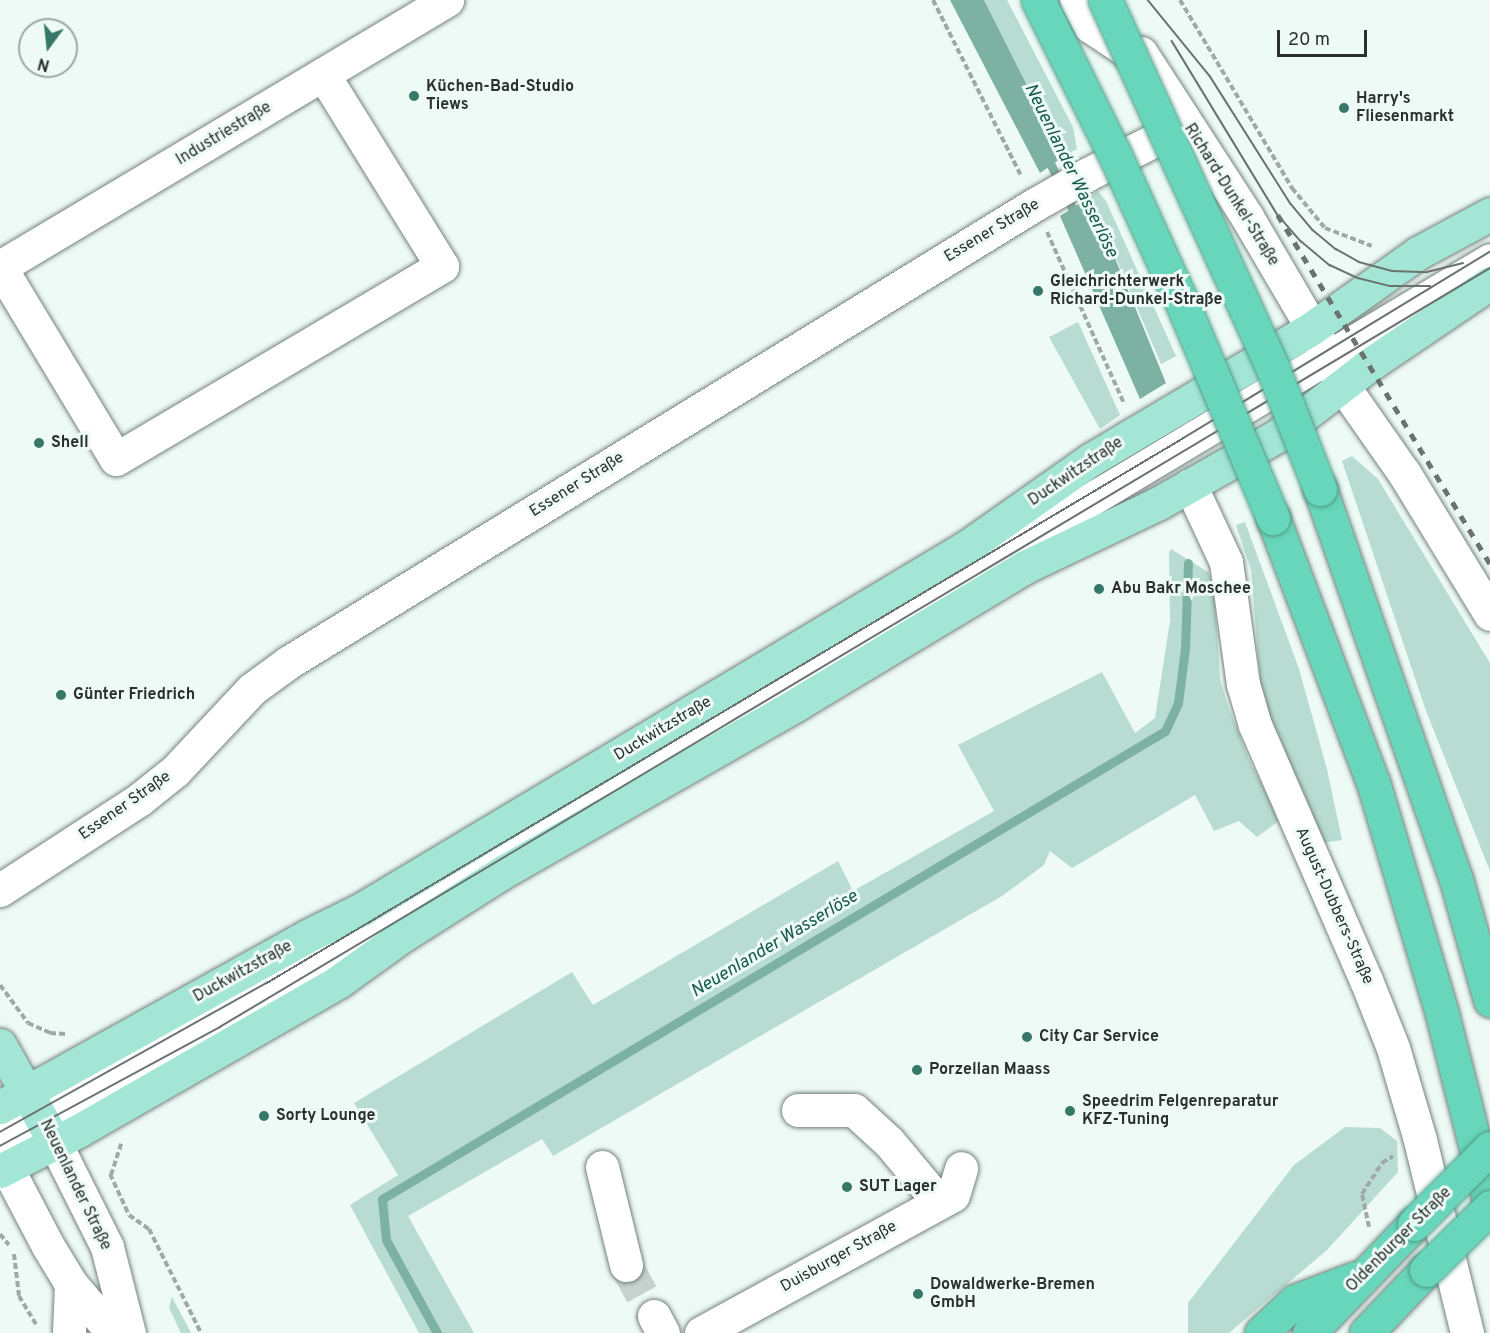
<!DOCTYPE html>
<html>
<head>
<meta charset="utf-8">
<style>
	body { margin:0 }
	#map { position:relative; width:1490px; height:1333px; overflow:hidden; background:#edfaf6; font-family:Overpass,sans-serif }
	div>[style] { position:absolute }
	.green>* { inset:0; background:#b8dcd1 }
	.water>* { inset:0; background:#7db1a2 }
	.stream>* { height:9px; margin:-4.5px; padding:0 4.5px; transform-origin:4.5px; border-radius:4.5px; background:#7db1a2 }
	.minor-tunnel>* { height:33px; margin-top:-16.5px; transform-origin:0; background:repeating-linear-gradient(90deg,#c6d2ce 0 33px,transparent 0 49px) }
	.path>* { height:4px; margin-top:-2px; transform-origin:0; background:repeating-linear-gradient(90deg,#9fa9a6 0 6px,transparent 0 9px) }
	.roads { filter:drop-shadow(0 0 2px #76827e) drop-shadow(0 0 2px #76827e) }
	.minor>* { height:33px; margin:-16.5px; padding:0 16.5px; transform-origin:16.5px; border-radius:16.5px; background:#fff }
	.major>* { height:33px; margin:-16.5px; padding:0 16.5px; transform-origin:16.5px; border-radius:16.5px; background:#a4e6d6 }
	.highway>* { height:33px; margin:-16.5px; padding:0 16.5px; transform-origin:16.5px; border-radius:16.5px; background:#67d6ba }
	.tram>* { height:1.5px; margin:-0.75px; padding:0 0.75px; transform-origin:0.75px; border-radius:0.75px; background:#6b7370 }
	.rail>* { height:4.5px; margin-top:-2.25px; transform-origin:0; background:repeating-linear-gradient(90deg,#6b7370 0 8px,transparent 0 16px) }
	.bridges { filter:drop-shadow(0 0 2px #529c89) drop-shadow(0 0 2px #529c89) }
	.highway-bridge>* { height:33px; margin:-16.5px; padding:0 16.5px; transform-origin:16.5px; border-radius:16.5px; background:#67d6ba }
	.dots>* { width:16px; height:16px; translate:-50% -50%; box-sizing:border-box; border:3px solid #edfaf6; border-radius:50% }
	span { translate:-50% -50%; white-space:nowrap; text-align:center; line-height:1.15; -webkit-text-stroke:6px #edfaf6; paint-order:stroke }
	.poi-label { font-size:16px; color:#2b302e; font-weight:700 }
	.left { translate:0 -50%; text-align:left }
	.street-label { font-size:16px; color:#2b302e }
	.water-label { font-size:18px; color:#15594a; font-style:italic }
	.north { position:absolute; left:18px; top:18px; width:60px; height:60px; box-sizing:border-box; background:#edfaf6; border:2px solid #9fa9a6; border-radius:50%; rotate:195deg; font-size:16px; font-weight:700; line-height:24px; text-align:center; color:#2b302e }
	.north::after { content:''; display:block; margin:auto; width:21px; height:27px; background:#367767; clip-path:polygon(50% 0,100% 100%,50% 72%,0 100%) }
	.scale { position:absolute; left:1277px; top:30px; width:90px; height:27px; box-sizing:border-box; border:3px solid #2b302e; border-top:0; padding-left:8px; font-size:18px; line-height:21px; white-space:nowrap; color:#2b302e; -webkit-text-stroke:4px #edfaf6; paint-order:stroke }
</style>
</head>
<body>
<div id="map">
	<div class="green">
		<div style="clip-path:polygon(984px 0,1007px 0,1073px 127px,1077px 149px,1063px 157px)"></div>
		<div style="clip-path:polygon(1098px 191px,1106px 201px,1176px 356px,1161px 364px,1090px 197px)"></div>
		<div style="clip-path:polygon(1078px 322px,1120px 415px,1100px 429px,1049px 337px)"></div>
		<div style="clip-path:polygon(1352px 456px,1378px 479px,1490px 663px,1490px 871px,1426px 711px,1342px 461px)"></div>
		<div style="clip-path:polygon(1245px 522px,1299px 669px,1327px 769px,1342px 840px,1323px 843px,1262px 704px,1251px 570px,1236px 525px)"></div>
		<div style="clip-path:polygon(1171px 549px,1208px 572px,1214px 587px,1220px 679px,1227px 703px,1250px 762px,1280px 820px,1257px 837px,1239px 821px,1214px 831px,1195px 795px,1072px 868px,1050px 851px,1044px 865px,1002px 896px,553px 1156px,542px 1139px,408px 1216px,474px 1333px,419px 1333px,350px 1205px,398px 1175px,354px 1103px,572px 972px,593px 1005px,838px 861px,853px 891px,994px 811px,958px 745px,1102px 672px,1135px 733px,1155px 718px,1170px 621px,1169px 553px)"></div>
		<div style="clip-path:polygon(1345px 1127px,1380px 1128px,1397px 1141px,1398px 1172px,1327px 1250px,1229px 1333px,1188px 1333px,1188px 1303px,1294px 1165px)"></div>
		<div style="clip-path:polygon(172px 1297px,191px 1333px,181px 1333px,169px 1308px)"></div>
	</div>
	<div class="water">
		<div style="clip-path:polygon(950px 0,984px 0,1063px 157px,1040px 173px)"></div>
		<div style="clip-path:polygon(1090px 197px,1166px 383px,1140px 399px,1060px 216px)"></div>
	</div>
	<div class="stream">
		<div style="left:1046px;top:155px;width:70px;rotate:63.8deg"></div>
		<div style="left:437px;top:1333px;width:106px;rotate:-118.7deg"></div>
		<div style="left:386px;top:1240px;width:41px;rotate:-95.6deg"></div>
		<div style="left:382px;top:1199px;width:912px;rotate:-30.87deg"></div>
		<div style="left:1165px;top:731px;width:31px;rotate:-65deg"></div>
		<div style="left:1178px;top:703px;width:55px;rotate:-82.7deg"></div>
		<div style="left:1185px;top:648px;width:85px;rotate:-88deg"></div>
	</div>
	<div class="minor-tunnel">
		<div style="left:626px;top:1265px;width:58px;rotate:61.2deg"></div>
	</div>
	<div class="path">
		<div style="left:933px;top:0;width:197px;rotate:63.4deg"></div>
		<div style="left:1180px;top:0;width:219px;rotate:59.2deg"></div>
		<div style="left:1292px;top:188px;width:52px;rotate:50.5deg"></div>
		<div style="left:1325px;top:228px;width:50px;rotate:21deg"></div>
		<div style="left:1047px;top:232px;width:188px;rotate:65.8deg"></div>
		<div style="left:0;top:985px;width:47px;rotate:53.6deg"></div>
		<div style="left:28px;top:1023px;width:24px;rotate:24deg"></div>
		<div style="left:50px;top:1033px;width:16px;rotate:4deg"></div>
		<div style="left:110px;top:1174px;width:45px;rotate:65.1deg"></div>
		<div style="left:129px;top:1215px;width:24px;rotate:35deg"></div>
		<div style="left:149px;top:1229px;width:116px;rotate:63.4deg"></div>
		<div style="left:111px;top:1175px;width:33px;rotate:-72deg"></div>
		<div style="left:1369px;top:1227px;width:34px;rotate:-102deg"></div>
		<div style="left:1362px;top:1194px;width:37px;rotate:-57deg"></div>
		<div style="left:1382px;top:1163px;width:13px;rotate:-32deg"></div>
		<div style="left:0;top:1234px;width:14px;rotate:51deg"></div>
		<div style="left:14px;top:1254px;width:42px;rotate:83.2deg"></div>
		<div style="left:19px;top:1296px;width:33px;rotate:59deg"></div>
	</div>
	<div class="roads">
		<div class="minor">
			<div style="left:1076px;top:0;width:30px;rotate:62deg"></div>
			<div style="left:1090px;top:26px;width:61px;rotate:33.7deg"></div>
			<div style="left:1141px;top:53px;width:195px;rotate:57.1deg"></div>
			<div style="left:1247px;top:217px;width:129px;rotate:59.6deg"></div>
			<div style="left:1312px;top:328px;width:66px;rotate:61.9deg"></div>
			<div style="left:1343px;top:386px;width:106px;rotate:55deg"></div>
			<div style="left:1404px;top:473px;width:165px;rotate:58.6deg"></div>
			<div style="left:0;top:267px;width:224px;rotate:58.9deg"></div>
			<div style="left:116px;top:459px;width:379px;rotate:-30.6deg"></div>
			<div style="left:442px;top:266px;width:226px;rotate:-121.8deg"></div>
			<div style="left:0;top:267px;width:521px;rotate:-30.85deg"></div>
			<div style="left:1190px;top:485px;width:85px;rotate:64.9deg"></div>
			<div style="left:1226px;top:562px;width:123px;rotate:82.1deg"></div>
			<div style="left:1243px;top:684px;width:43px;rotate:73.7deg"></div>
			<div style="left:1255px;top:725px;width:278px;rotate:66.5deg"></div>
			<div style="left:1366px;top:980px;width:73px;rotate:68.3deg"></div>
			<div style="left:1393px;top:1048px;width:96px;rotate:73.6deg"></div>
			<div style="left:1420px;top:1140px;width:199px;rotate:76.3deg"></div>
			<div style="left:0;top:890px;width:167px;rotate:-33deg"></div>
			<div style="left:140px;top:799px;width:45px;rotate:-38.7deg"></div>
			<div style="left:175px;top:771px;width:112px;rotate:-46.8deg"></div>
			<div style="left:252px;top:689px;width:46px;rotate:-36.1deg"></div>
			<div style="left:289px;top:662px;width:874px;rotate:-31.53deg"></div>
			<div style="left:1034px;top:205px;width:62px;rotate:-29.9deg"></div>
			<div style="left:1088px;top:174px;width:110px;rotate:-27deg"></div>
			<div style="left:798px;top:1110px;width:56px"></div>
			<div style="left:854px;top:1110px;width:47px;rotate:42.4deg"></div>
			<div style="left:889px;top:1142px;width:78px;rotate:50.2deg"></div>
			<div style="left:0;top:1139px;width:132px;rotate:-27.9deg"></div>
			<div style="left:117px;top:1077px;width:356px;rotate:-30.2deg"></div>
			<div style="left:425px;top:898px;width:1241px;rotate:-30.92deg"></div>
			<div style="left:55px;top:1143px;width:116px;rotate:63.4deg"></div>
			<div style="left:107px;top:1247px;width:89px;rotate:75.7deg"></div>
			<div style="left:602px;top:1167px;width:101px;rotate:76.2deg"></div>
			<div style="left:7px;top:1168px;width:88px;rotate:62.3deg"></div>
			<div style="left:48px;top:1246px;width:44px;rotate:58.8deg"></div>
			<div style="left:71px;top:1284px;width:65px;rotate:49.4deg"></div>
			<div style="left:654px;top:1316px;width:19px;rotate:62deg"></div>
			<div style="left:69px;top:1333px;width:49px;rotate:-87.7deg"></div>
			<div style="left:701px;top:1333px;width:287px;rotate:-28.7deg"></div>
			<div style="left:953px;top:1195px;width:28px;rotate:-73deg"></div>
		</div>
		<div class="major">
			<div style="left:0;top:1045px;width:112px;rotate:60.7deg"></div>
			<div style="left:0;top:1107px;width:351px;rotate:-29.1deg"></div>
			<div style="left:307px;top:936px;width:61px;rotate:-26.1deg"></div>
			<div style="left:362px;top:909px;width:706px;rotate:-30.92deg"></div>
			<div style="left:968px;top:546px;width:149px;rotate:-35.2deg"></div>
			<div style="left:1090px;top:460px;width:258px;rotate:-30.7deg"></div>
			<div style="left:1312px;top:328px;width:130px;rotate:-35.3deg"></div>
			<div style="left:1418px;top:253px;width:82px;rotate:-28.4deg"></div>
			<div style="left:0;top:1171px;width:88px;rotate:-27.1deg"></div>
			<div style="left:78px;top:1131px;width:300px;rotate:-29.8deg"></div>
			<div style="left:338px;top:982px;width:79px;rotate:-35.7deg"></div>
			<div style="left:402px;top:936px;width:120px;rotate:-32.4deg"></div>
			<div style="left:503px;top:872px;width:339px;rotate:-29.7deg"></div>
			<div style="left:797px;top:704px;width:266px;rotate:-31deg"></div>
			<div style="left:1025px;top:567px;width:148px;rotate:-25.5deg"></div>
			<div style="left:1159px;top:503px;width:136px;rotate:-29.6deg"></div>
			<div style="left:1277px;top:436px;width:116px;rotate:-37.7deg"></div>
			<div style="left:1369px;top:365px;width:146px;rotate:-34.1deg"></div>
		</div>
		<div class="highway">
			<div style="left:1320px;top:489px;width:413px;rotate:70.8deg"></div>
			<div style="left:1456px;top:879px;width:126px;rotate:74.3deg"></div>
			<div style="left:1273px;top:518px;width:282px;rotate:69.3deg"></div>
			<div style="left:1373px;top:782px;width:242px;rotate:73.4deg"></div>
			<div style="left:1442px;top:1014px;width:196px;rotate:75.8deg"></div>
			<div style="left:1261px;top:1333px;width:47px;rotate:-43.3deg"></div>
			<div style="left:1295px;top:1301px;width:65px;rotate:-20.7deg"></div>
			<div style="left:1309px;top:1333px;width:151px;rotate:-46.1deg"></div>
			<div style="left:1366px;top:1333px;width:87px;rotate:-46.4deg"></div>
		</div>
	</div>
	<div class="tram">
		<div style="left:1148px;top:0;width:98px;rotate:50.8deg"></div>
		<div style="left:1210px;top:76px;width:151px;rotate:57.7deg"></div>
		<div style="left:1291px;top:204px;width:34px;rotate:50deg"></div>
		<div style="left:1313px;top:230px;width:30px;rotate:40deg"></div>
		<div style="left:1336px;top:249px;width:26px;rotate:29deg"></div>
		<div style="left:1359px;top:262px;width:34px;rotate:15deg"></div>
		<div style="left:1392px;top:271px;width:35px;rotate:2deg"></div>
		<div style="left:1427px;top:272px;width:37px;rotate:-14deg"></div>
		<div style="left:1172px;top:41px;width:204px;rotate:58.7deg"></div>
		<div style="left:1278px;top:215px;width:35px;rotate:49deg"></div>
		<div style="left:1301px;top:241px;width:38px;rotate:40deg"></div>
		<div style="left:1330px;top:265px;width:31px;rotate:25deg"></div>
		<div style="left:1358px;top:278px;width:33px;rotate:14deg"></div>
		<div style="left:1390px;top:286px;width:40px"></div>
		<div style="left:0;top:1132px;width:306px;rotate:-29.2deg"></div>
		<div style="left:267px;top:983px;width:1065px;rotate:-30.73deg"></div>
		<div style="left:1182px;top:439px;width:360px;rotate:-31.3deg"></div>
		<div style="left:0;top:1146px;width:250px;rotate:-28.4deg"></div>
		<div style="left:220px;top:1027px;width:1480px;rotate:-30.86deg"></div>
	</div>
	<div class="rail">
		<div style="left:1278px;top:215px;width:408px;rotate:58.7deg"></div>
	</div>
	<div class="bridges">
		<div class="highway-bridge">
			<div style="left:1038px;top:0;width:173px;rotate:63.6deg"></div>
			<div style="left:1115px;top:155px;width:157px;rotate:65.6deg"></div>
			<div style="left:1180px;top:298px;width:239px;rotate:67.1deg"></div>
			<div style="left:1105px;top:0;width:405px;rotate:65.5deg"></div>
			<div style="left:1273px;top:369px;width:129px;rotate:68.6deg"></div>
			<div style="left:1414px;top:1224px;width:107px;rotate:-45deg"></div>
			<div style="left:1426px;top:1270px;width:90px;rotate:-44.5deg"></div>
		</div>
	</div>
	<div class="dots">
		<div style="left:414px;top:96px;background:#367767"></div>
		<div style="left:1344px;top:108px;background:#367767"></div>
		<div style="left:1038px;top:291px;background:#367767"></div>
		<div style="left:39px;top:443px;background:#367767"></div>
		<div style="left:1099px;top:589px;background:#367767"></div>
		<div style="left:61px;top:695px;background:#367767"></div>
		<div style="left:1027px;top:1037px;background:#367767"></div>
		<div style="left:917px;top:1070px;background:#367767"></div>
		<div style="left:1070px;top:1111px;background:#367767"></div>
		<div style="left:264px;top:1116px;background:#367767"></div>
		<div style="left:847px;top:1187px;background:#367767"></div>
		<div style="left:918px;top:1294px;background:#367767"></div>
	</div>
	<div class="poi-label">
		<span class="left" style="left:426px;top:96px">Küchen-Bad-Studio<br>Tiews</span>
		<span class="left" style="left:1356px;top:108px">Harry's<br>Fliesenmarkt</span>
		<span class="left" style="left:1050px;top:291px">Gleichrichterwerk<br>Richard-Dunkel-Straße</span>
		<span class="left" style="left:51px;top:443px">Shell</span>
		<span class="left" style="left:1111px;top:589px">Abu Bakr Moschee</span>
		<span class="left" style="left:73px;top:695px">Günter Friedrich</span>
		<span class="left" style="left:1039px;top:1037px">City Car Service</span>
		<span class="left" style="left:929px;top:1070px">Porzellan Maass</span>
		<span class="left" style="left:1082px;top:1111px">Speedrim Felgenreparatur<br>KFZ-Tuning</span>
		<span class="left" style="left:276px;top:1116px">Sorty Lounge</span>
		<span class="left" style="left:859px;top:1187px">SUT Lager</span>
		<span class="left" style="left:930px;top:1294px">Dowaldwerke-Bremen<br>GmbH</span>
	</div>
	<div class="street-label">
		<span style="left:224px;top:134px;rotate:-31deg">Industriestraße</span>
		<span style="left:1231px;top:195px;rotate:58deg">Richard-Dunkel-Straße</span>
		<span style="left:992px;top:231px;rotate:-31deg">Essener Straße</span>
		<span style="left:1076px;top:472px;rotate:-34deg">Duckwitzstraße</span>
		<span style="left:577px;top:485px;rotate:-32deg">Essener Straße</span>
		<span style="left:663px;top:729px;rotate:-31deg">Duckwitzstraße</span>
		<span style="left:125px;top:806px;rotate:-35deg">Essener Straße</span>
		<span style="left:1334px;top:906px;rotate:66deg">August-Dubbers-Straße</span>
		<span style="left:243px;top:972px;rotate:-29deg">Duckwitzstraße</span>
		<span style="left:75px;top:1185px;rotate:64deg">Neuenlander Straße</span>
		<span style="left:1399px;top:1240px;rotate:-45deg">Oldenburger Straße</span>
		<span style="left:839px;top:1257px;rotate:-29deg">Duisburger Straße</span>
	</div>
	<div class="water-label">
		<span style="left:1070px;top:171px;rotate:64deg">Neuenlander Wasserlöse</span>
		<span style="left:775px;top:945px;rotate:-31deg">Neuenlander Wasserlöse</span>
	</div>
	<div class="north">N</div>
	<div class="scale">20 m</div>
</div>
</body>
</html>
